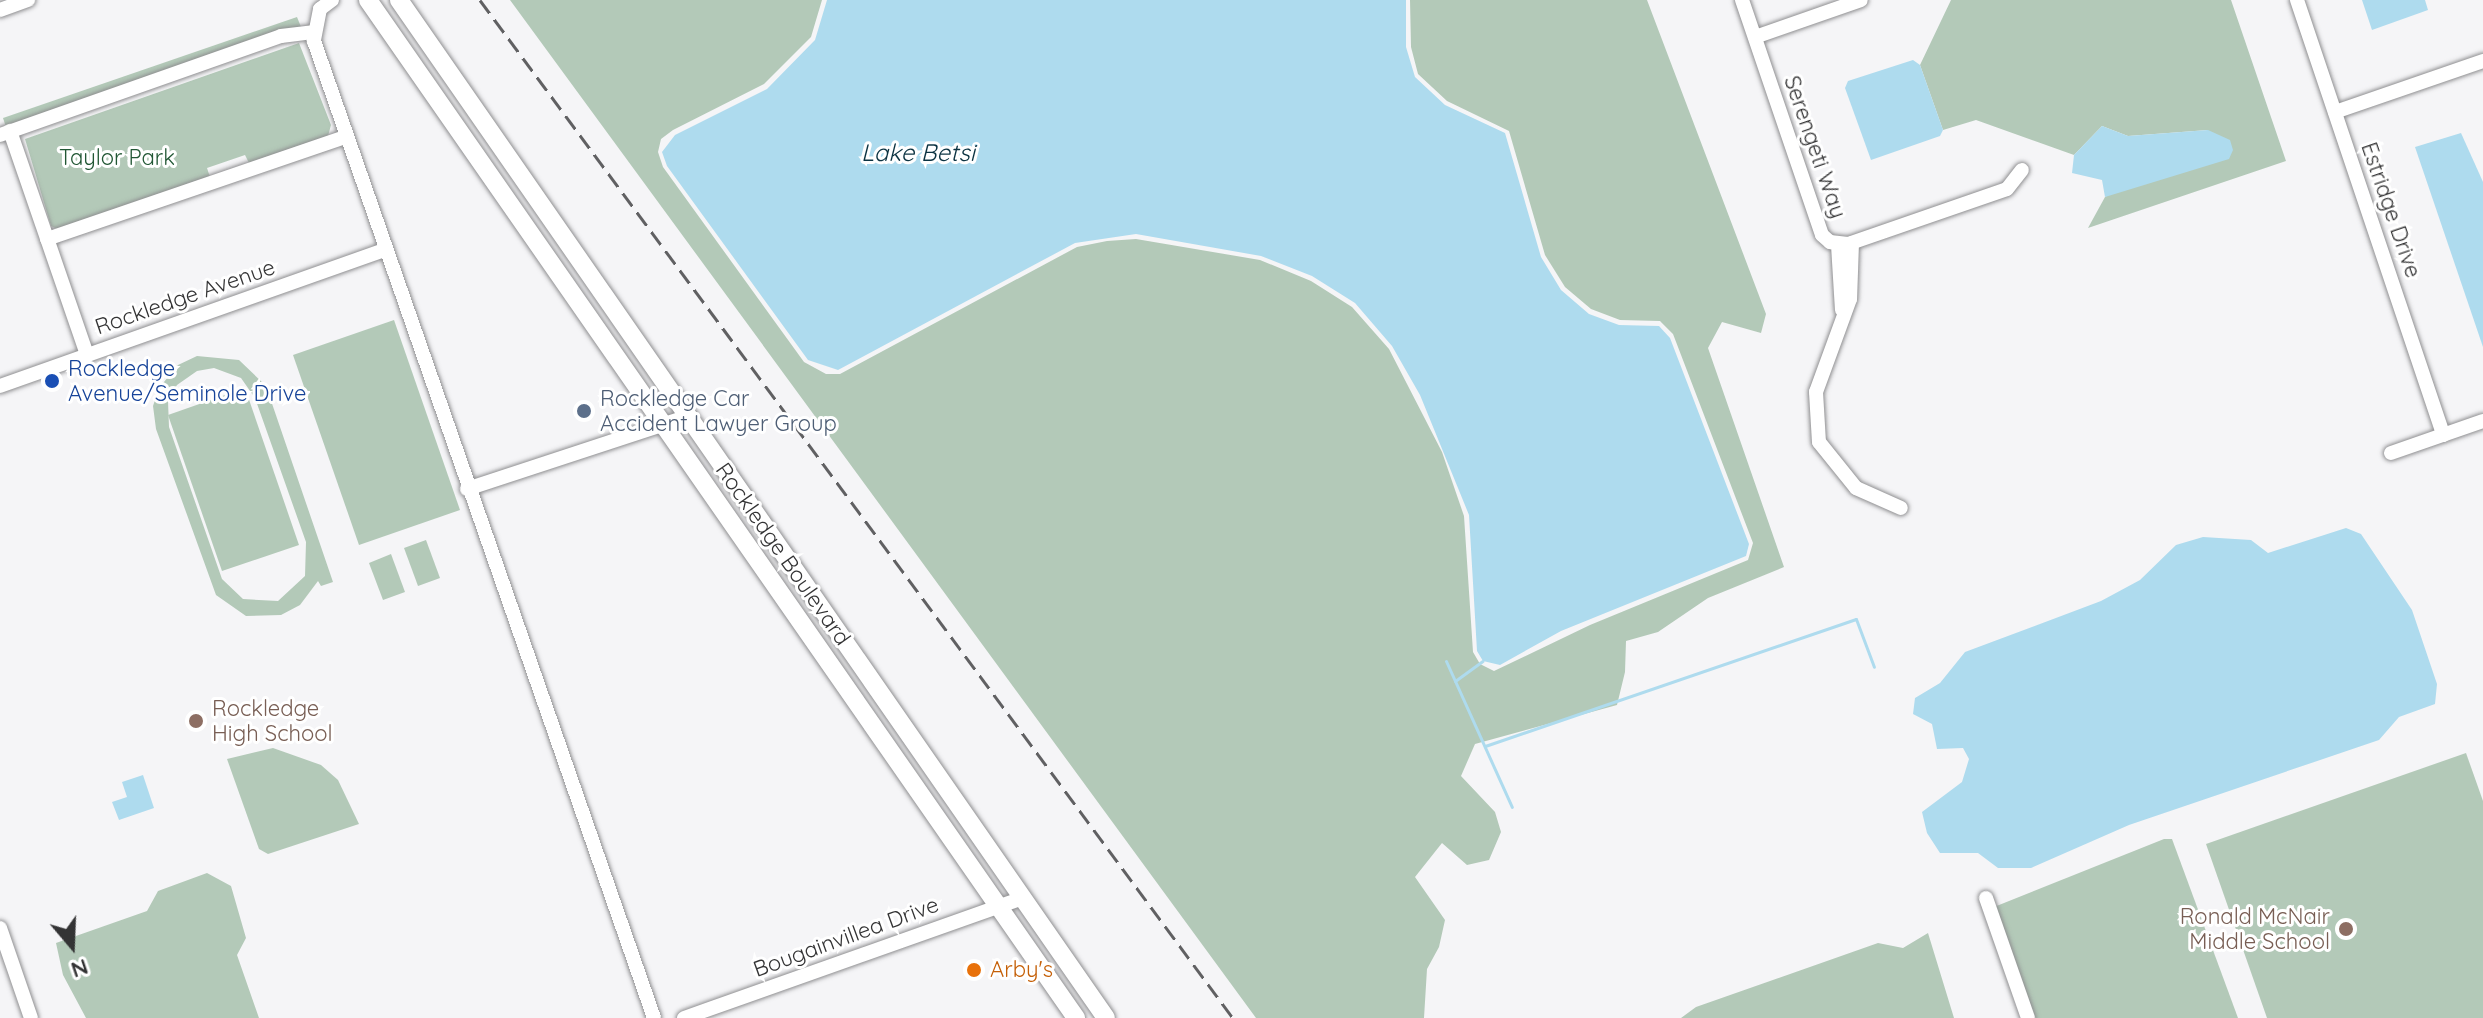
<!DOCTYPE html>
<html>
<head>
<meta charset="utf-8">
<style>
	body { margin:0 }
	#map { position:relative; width:2483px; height:1018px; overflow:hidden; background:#f5f5f7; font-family:Quicksand,sans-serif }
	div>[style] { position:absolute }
	.green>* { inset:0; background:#b3c9b8 }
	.water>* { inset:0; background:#aedbee }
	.stream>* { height:3px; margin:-1.5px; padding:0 1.5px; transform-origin:1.5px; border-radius:1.5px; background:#aedbee }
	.roads { filter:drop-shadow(0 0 2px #8f8f91) drop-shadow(0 0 2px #8f8f91) }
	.minor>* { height:14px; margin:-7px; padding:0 7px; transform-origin:7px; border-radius:7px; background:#fff }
	.major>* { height:18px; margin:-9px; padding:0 9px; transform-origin:9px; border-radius:9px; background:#fff }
	.rail>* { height:3px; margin-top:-1.5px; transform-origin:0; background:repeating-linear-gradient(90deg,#606062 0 16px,transparent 0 24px) }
	.dots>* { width:22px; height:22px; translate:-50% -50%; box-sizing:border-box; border:4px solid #fff; border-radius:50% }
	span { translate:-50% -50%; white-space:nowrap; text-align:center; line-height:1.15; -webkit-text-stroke:6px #fff; paint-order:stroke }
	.street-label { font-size:22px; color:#343435 }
	.park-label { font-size:22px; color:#215734 }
	.transit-label { font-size:22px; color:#164399 }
	.left { translate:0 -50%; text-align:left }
	.service-label { font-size:22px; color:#4e5e75 }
	.education-label { font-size:22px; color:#785e54 }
	.right { translate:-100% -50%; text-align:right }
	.food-label { font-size:22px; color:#c56008 }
	.water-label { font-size:24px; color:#0b3342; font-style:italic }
	.north { position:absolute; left:32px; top:906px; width:80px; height:80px; -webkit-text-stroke:6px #fff; paint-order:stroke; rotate:161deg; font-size:22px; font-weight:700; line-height:32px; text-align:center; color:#343435 }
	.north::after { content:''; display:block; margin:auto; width:28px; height:36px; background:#343435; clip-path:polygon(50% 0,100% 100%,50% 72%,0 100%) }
</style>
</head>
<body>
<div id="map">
	<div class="green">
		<div style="clip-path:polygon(510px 0,822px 0,811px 37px,764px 84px,673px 130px,661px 139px,658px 152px,663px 167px,804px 362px,826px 374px,840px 374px,1077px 247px,1107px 241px,1136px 239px,1260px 260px,1311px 281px,1352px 307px,1389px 349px,1442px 452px,1464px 516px,1473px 652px,1480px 664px,1494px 671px,1590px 625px,1748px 560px,1753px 543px,1673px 334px,1660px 321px,1620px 320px,1591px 309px,1565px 287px,1545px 255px,1509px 131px,1447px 101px,1418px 74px,1411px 47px,1410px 0,1647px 0,1766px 314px,1761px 333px,1722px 322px,1708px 348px,1784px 567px,1708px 598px,1658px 632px,1626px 641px,1625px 672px,1617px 705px,1475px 744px,1461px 776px,1495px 812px,1501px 832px,1489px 860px,1467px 865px,1442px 843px,1415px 877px,1445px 920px,1439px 947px,1427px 969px,1424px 1018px,1256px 1018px)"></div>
		<div style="clip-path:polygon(1951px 0,2231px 0,2286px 161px,2088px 228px,2105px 197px,2208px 130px,2128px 136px,2102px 126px,2074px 155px,1976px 120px,1943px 130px,1920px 65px)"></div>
		<div style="clip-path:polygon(297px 17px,301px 27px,6px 127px,3px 118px)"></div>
		<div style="clip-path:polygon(299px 43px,331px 125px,328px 136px,249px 163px,245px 155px,207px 168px,210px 177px,59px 230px,51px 226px,25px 139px)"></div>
		<div style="clip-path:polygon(394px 320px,460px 510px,359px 545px,293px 355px)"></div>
		<div style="clip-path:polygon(evenodd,197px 356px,239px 360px,266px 386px,333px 582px,321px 586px,318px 581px,300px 605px,281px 615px,246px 616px,216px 595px,156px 429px,153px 406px,159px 388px,178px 365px,197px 356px,214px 368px,241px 378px,255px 398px,306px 542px,305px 576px,278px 601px,243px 599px,222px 579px,169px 427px,168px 401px,177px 385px,197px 371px,214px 368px)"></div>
		<div style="clip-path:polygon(245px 388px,299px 545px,222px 571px,168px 415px)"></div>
		<div style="clip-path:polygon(426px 540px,440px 578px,418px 586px,404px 548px)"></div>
		<div style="clip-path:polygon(391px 554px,405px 592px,383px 600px,369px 563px)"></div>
		<div style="clip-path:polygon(273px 748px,321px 765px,338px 780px,359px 824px,268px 854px,259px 849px,227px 759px)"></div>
		<div style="clip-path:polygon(2466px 753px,2483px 801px,2483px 1018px,2267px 1018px,2206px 844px)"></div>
		<div style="clip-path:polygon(2164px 839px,2172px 839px,2238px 1018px,2034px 1018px,1994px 907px)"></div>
		<div style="clip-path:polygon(207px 873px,231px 886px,246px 938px,237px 955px,259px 1018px,86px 1018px,63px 975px,56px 943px,147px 911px,158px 891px)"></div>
		<div style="clip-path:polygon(1928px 933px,1954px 1018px,1681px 1018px,1696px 1007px,1878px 943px,1903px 948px)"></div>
	</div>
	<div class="water">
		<div style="clip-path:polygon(827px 0,1406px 0,1406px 47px,1415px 77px,1445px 105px,1505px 133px,1541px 257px,1561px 290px,1589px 314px,1619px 325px,1659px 326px,1670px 338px,1749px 544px,1746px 556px,1561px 631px,1500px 665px,1483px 661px,1477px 651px,1469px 515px,1420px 395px,1392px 346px,1355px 303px,1312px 276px,1261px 256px,1136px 234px,1075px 243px,838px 370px,808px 360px,667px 166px,662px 152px,675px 135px,767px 89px,815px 40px)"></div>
		<div style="clip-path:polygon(2362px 0,2425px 0,2428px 10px,2372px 30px)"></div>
		<div style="clip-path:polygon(1913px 60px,1920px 65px,1943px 130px,1940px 136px,1871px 160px,1845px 88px,1848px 81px)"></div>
		<div style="clip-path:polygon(2102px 126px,2128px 136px,2208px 130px,2230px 140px,2233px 150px,2229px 159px,2105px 197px,2102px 180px,2072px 173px,2074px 155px)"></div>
		<div style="clip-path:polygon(2461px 133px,2483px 182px,2483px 347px,2415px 147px)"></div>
		<div style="clip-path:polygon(2346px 528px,2361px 534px,2412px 610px,2437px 684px,2435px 704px,2399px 717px,2379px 740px,2129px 825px,2031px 868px,1998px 868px,1978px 853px,1940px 853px,1927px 833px,1922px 812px,1962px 782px,1969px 759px,1963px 748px,1937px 749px,1932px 724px,1913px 714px,1915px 698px,1940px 683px,1965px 652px,2101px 601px,2140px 580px,2176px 545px,2203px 537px,2251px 540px,2268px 553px)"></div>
		<div style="clip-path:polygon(143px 775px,154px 808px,119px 820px,112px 802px,127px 797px,122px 782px)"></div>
	</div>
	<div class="stream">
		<div style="left:1446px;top:661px;width:160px;rotate:65.7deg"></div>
		<div style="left:1455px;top:681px;width:34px;rotate:-36deg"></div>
		<div style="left:1485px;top:746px;width:392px;rotate:-18.9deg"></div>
		<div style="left:1856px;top:619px;width:51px;rotate:69.4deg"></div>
	</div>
	<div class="roads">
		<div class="minor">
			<div style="left:332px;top:0;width:15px;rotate:143deg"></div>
			<div style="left:320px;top:9px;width:33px;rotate:101deg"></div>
			<div style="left:314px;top:41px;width:1034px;rotate:70.81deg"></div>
			<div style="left:1742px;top:0;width:248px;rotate:71.2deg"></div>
			<div style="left:1822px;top:235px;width:11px;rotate:41deg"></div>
			<div style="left:1830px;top:242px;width:18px;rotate:6deg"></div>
			<div style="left:1848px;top:244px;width:168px;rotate:-19.1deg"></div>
			<div style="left:2007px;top:189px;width:24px;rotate:-52deg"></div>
			<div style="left:2297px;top:0;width:459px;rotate:71.4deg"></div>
			<div style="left:0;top:10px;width:30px;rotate:-20deg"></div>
			<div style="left:1755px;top:37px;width:112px;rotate:-19.2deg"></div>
			<div style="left:2335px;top:112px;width:157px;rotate:-19deg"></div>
			<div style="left:10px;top:131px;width:237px;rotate:71deg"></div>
			<div style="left:0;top:135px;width:298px;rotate:-19.4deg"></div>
			<div style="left:281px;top:36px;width:32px;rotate:-7deg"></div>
			<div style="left:47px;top:239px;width:317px;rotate:-18.9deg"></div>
			<div style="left:1852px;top:243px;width:56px;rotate:92deg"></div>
			<div style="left:1850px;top:299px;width:99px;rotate:110.1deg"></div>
			<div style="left:1816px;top:392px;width:50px;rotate:86.6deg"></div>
			<div style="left:1819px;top:442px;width:59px;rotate:51.2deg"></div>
			<div style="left:1856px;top:488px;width:49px;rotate:24deg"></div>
			<div style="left:1838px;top:245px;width:65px;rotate:86.5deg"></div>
			<div style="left:0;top:386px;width:408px;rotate:-19.5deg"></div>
			<div style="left:2391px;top:453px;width:97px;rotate:-19.2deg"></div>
			<div style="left:467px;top:489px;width:234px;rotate:-18.2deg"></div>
			<div style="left:1986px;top:898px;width:127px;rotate:70.7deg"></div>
			<div style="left:0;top:928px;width:95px;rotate:71deg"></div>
			<div style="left:684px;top:1018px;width:359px;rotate:-19.5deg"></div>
		</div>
		<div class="major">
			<div style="left:368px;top:0;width:1240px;rotate:55.18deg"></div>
			<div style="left:399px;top:0;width:1239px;rotate:55.22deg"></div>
		</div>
	</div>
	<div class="rail">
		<div style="left:480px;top:0;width:1266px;rotate:53.51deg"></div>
	</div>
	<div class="dots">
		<div style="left:52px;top:381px;background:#1a4fb4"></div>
		<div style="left:584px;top:411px;background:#5c6f8a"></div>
		<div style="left:196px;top:721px;background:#8d6e63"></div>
		<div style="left:2346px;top:929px;background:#8d6e63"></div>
		<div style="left:974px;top:970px;background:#e8710a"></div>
	</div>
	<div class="street-label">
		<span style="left:1815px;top:147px;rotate:71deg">Serengeti Way</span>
		<span style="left:2391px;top:210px;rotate:71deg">Estridge Drive</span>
		<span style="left:185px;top:297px;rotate:-19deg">Rockledge Avenue</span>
		<span style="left:783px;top:554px;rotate:55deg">Rockledge Boulevard</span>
		<span style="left:846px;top:937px;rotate:-20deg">Bougainvillea Drive</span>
	</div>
	<div class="park-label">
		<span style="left:117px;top:158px">Taylor Park</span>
	</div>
	<div class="transit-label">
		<span class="left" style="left:68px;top:381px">Rockledge<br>Avenue/Seminole Drive</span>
	</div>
	<div class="service-label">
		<span class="left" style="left:600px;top:411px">Rockledge Car<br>Accident Lawyer Group</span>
	</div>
	<div class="education-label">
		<span class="left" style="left:212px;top:721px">Rockledge<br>High School</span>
		<span class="right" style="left:2330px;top:929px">Ronald McNair<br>Middle School</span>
	</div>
	<div class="food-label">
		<span class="left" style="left:990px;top:970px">Arby's</span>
	</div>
	<div class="water-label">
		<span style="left:918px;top:153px">Lake Betsi</span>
	</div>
	<div class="north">N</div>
</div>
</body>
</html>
